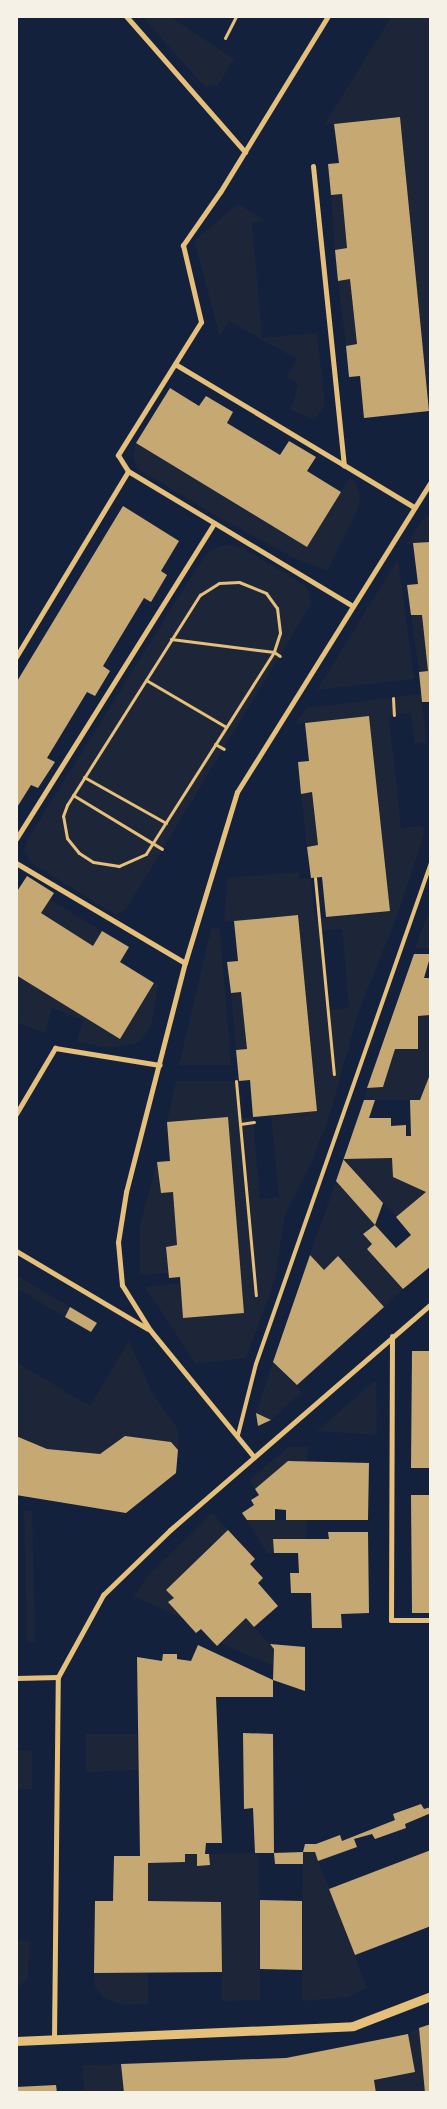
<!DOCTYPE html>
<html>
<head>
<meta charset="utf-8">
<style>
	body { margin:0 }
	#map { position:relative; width:447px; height:2109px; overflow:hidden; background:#14213d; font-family:Arial,sans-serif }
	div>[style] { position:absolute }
	.green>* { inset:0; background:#1d2539 }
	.building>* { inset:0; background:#c6a872 }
	.path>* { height:3px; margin:-1.5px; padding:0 1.5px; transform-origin:1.5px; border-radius:1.5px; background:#e5c07b }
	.service>* { height:4px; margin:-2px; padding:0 2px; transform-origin:2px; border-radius:2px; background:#e5c07b }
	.minor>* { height:5px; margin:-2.5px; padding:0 2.5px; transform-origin:2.5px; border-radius:2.5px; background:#e5c07b }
	.tertiary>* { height:9px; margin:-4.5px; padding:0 4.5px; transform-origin:4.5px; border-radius:4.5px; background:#e5c07b }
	span { translate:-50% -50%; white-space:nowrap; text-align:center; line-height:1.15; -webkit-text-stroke:4.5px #f6f1e7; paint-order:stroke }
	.frame { position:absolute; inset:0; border:18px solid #f6f1e7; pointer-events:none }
</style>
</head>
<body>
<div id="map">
	<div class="green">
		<div style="clip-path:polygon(142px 16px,169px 16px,234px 59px,218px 85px,206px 87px,200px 82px)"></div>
		<div style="clip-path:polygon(392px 16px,431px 16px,429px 411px,400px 117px,324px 125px)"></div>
		<div style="clip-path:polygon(342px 194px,347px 248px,335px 250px,331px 195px)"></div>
		<div style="clip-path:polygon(238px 204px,266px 221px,252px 223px,262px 338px,317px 333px,325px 405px,314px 420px,291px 410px,298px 384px,287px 377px,297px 359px,229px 321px,220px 336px,194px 241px)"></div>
		<div style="clip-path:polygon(350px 279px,357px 344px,346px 346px,338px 281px)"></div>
		<div style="clip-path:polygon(136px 443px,307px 547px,349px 478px,355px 482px,360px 496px,358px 508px,327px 571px,294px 558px,218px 517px,137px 468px,133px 456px)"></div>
		<div style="clip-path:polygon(431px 514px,431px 542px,407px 544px,424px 517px)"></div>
		<div style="clip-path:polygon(228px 544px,242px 548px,305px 585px,309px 591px,311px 604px,127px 908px,116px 915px,31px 863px,24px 851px,27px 840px,203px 558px,211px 550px)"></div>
		<div style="clip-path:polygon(398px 559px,414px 679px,317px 690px)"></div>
		<div style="clip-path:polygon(411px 615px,422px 615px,428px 671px,419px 672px)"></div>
		<div style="clip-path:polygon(evenodd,421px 694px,427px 743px,415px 744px,411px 713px,389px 716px,401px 828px,423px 826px,424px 834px,398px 913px,358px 1013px,331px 1111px,312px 1161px,285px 1214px,275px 1279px,246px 1358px,196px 1364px,145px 1287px,180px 1283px,183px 1318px,244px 1313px,228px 1117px,167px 1122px,176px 1081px,239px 1081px,242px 1118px,253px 1117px,260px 1199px,279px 1197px,271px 1116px,317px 1111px,298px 915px,224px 922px,227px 878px,299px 872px,299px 879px,311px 878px,315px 919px,390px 910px,369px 716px,295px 724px,307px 708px,421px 694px,342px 929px,349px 1007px,330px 1010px,323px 931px,342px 929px)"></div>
		<div style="clip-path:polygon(312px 792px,318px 845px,307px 847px,301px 794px)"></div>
		<div style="clip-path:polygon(49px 899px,102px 931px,93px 946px,41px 913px)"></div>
		<div style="clip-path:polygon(431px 905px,431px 948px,415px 948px,426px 919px)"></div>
		<div style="clip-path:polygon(215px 927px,220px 929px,231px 1065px,179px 1065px,211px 929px)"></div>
		<div style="clip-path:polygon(16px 975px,120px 1038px,155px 983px,158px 985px,151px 1026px,138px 1043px,110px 1048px,77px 1042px,83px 1020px,52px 1008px,45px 1033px,16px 1022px)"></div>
		<div style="clip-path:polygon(241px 992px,247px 1049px,236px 1050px,231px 993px)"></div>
		<div style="clip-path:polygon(429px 994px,431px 994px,431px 1049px,429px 1077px,420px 1100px,364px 1100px,367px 1088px,383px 1087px,395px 1049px,418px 1049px,418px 1016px,430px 1015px)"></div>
		<div style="clip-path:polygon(392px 1158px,426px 1192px,396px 1217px,343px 1159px)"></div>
		<div style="clip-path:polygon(157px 1162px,161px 1193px,173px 1192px,177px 1245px,166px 1247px,168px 1273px,140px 1275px,140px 1226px)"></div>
		<div style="clip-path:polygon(336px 1181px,375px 1225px,363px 1234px,372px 1244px,367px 1249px,403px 1289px,384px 1307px,338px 1257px,324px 1270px,310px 1255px)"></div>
		<div style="clip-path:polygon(16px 1275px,70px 1307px,65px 1317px,16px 1288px)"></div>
		<div style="clip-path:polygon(129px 1341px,153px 1395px,178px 1429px,178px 1450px,171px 1442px,125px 1436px,100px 1454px,47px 1449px,16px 1436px,18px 1363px,90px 1406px)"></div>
		<div style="clip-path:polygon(273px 1362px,302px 1392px,271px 1420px,256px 1413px)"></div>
		<div style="clip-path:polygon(376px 1380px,377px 1435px,317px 1431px)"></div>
		<div style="clip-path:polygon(288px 1447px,308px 1447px,307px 1461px,255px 1489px,250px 1479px)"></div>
		<div style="clip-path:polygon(24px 1511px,32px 1511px,35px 1642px,27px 1642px)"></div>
		<div style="clip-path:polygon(212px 1513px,228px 1530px,167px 1590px,174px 1598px,169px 1603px,185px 1620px,134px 1596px,148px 1576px)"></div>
		<div style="clip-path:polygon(247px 1520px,307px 1520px,306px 1539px,273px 1539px,274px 1553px,267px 1553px)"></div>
		<div style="clip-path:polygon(246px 1618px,274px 1649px,273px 1666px,221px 1643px)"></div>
		<div style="clip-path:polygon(86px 1734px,137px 1734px,138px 1770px,86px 1772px)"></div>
		<div style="clip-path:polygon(32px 1750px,32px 1789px,16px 1789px,16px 1751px)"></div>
		<div style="clip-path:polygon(303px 1852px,315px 1852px,367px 1988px,348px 1997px,302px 2001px)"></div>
		<div style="clip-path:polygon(259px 1853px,260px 2000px,222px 2001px,222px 1902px,148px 1901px,148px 1855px)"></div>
		<div style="clip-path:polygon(16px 1941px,29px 1941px,28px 1978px,16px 1989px)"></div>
		<div style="clip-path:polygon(94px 1973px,148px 1973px,148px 2004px,124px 2005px,106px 1999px,95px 1988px)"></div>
		<div style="clip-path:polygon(419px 2028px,425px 2093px,376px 2093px,374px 2080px,415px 2072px,408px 2034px)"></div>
		<div style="clip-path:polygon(121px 2064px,124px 2093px,84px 2093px,83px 2065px)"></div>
	</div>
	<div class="building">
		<div style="clip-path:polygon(400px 117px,429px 411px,364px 418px,360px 376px,349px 377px,346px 346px,357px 344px,350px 279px,338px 281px,335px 250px,347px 248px,342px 194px,331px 195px,328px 164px,339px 163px,334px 124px)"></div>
		<div style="clip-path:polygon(170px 388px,199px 406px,206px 396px,233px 412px,227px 423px,280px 455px,289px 441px,316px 457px,307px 471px,341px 492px,307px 547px,136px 443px)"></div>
		<div style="clip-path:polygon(123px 506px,179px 541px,161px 571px,167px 575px,151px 602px,144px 598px,103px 666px,110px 671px,95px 696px,87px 692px,47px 758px,55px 762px,38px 788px,31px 785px,16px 809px,16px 683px)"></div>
		<div style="clip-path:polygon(431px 542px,431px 702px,422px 702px,419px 672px,428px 671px,422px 615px,411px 615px,407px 585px,418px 584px,413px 543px)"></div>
		<div style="clip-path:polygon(369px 716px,390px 911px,326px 917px,322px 877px,311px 878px,307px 847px,318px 845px,312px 792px,301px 794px,298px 762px,309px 761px,305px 723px)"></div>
		<div style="clip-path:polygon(27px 876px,54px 893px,41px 913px,93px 946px,102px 931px,129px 947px,120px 962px,154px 983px,120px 1039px,16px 975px,16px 893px)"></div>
		<div style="clip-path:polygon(298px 915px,317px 1111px,253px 1117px,250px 1080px,239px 1081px,236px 1050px,247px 1049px,241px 992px,231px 993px,227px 962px,238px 961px,234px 921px)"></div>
		<div style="clip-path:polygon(414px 954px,431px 954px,424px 978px,431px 978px,430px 1015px,418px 1016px,418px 1049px,395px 1049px,383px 1087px,367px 1088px)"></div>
		<div style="clip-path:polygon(evenodd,429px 1077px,431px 1266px,403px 1289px,367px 1249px,372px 1244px,363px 1234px,375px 1225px,336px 1181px,364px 1100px,375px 1100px,369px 1118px,391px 1118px,391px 1126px,406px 1125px,406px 1136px,411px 1136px,410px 1100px,420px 1100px,429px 1077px,392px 1158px,393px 1177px,426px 1192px,396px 1217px,411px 1235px,396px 1248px,375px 1225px,383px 1203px,343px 1159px,392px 1158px)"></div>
		<div style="clip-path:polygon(228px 1117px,244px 1313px,183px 1318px,180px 1277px,169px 1278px,166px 1247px,177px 1245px,173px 1192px,161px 1193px,157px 1162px,170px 1161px,167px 1122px)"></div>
		<div style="clip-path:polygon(310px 1255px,324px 1270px,338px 1256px,384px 1307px,297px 1385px,273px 1362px)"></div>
		<div style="clip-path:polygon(70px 1307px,97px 1323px,91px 1332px,65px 1317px)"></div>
		<div style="clip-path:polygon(412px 1351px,431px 1351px,431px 1468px,411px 1468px)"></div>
		<div style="clip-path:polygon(256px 1413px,271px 1420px,258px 1426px)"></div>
		<div style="clip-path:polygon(16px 1436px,47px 1449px,100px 1454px,125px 1436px,171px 1442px,178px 1450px,176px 1473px,126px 1513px,16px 1495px)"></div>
		<div style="clip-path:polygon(288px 1461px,369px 1463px,368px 1520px,286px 1520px,286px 1510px,275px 1509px,275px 1520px,247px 1520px,242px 1513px,254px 1505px,251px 1500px,259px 1495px,255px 1489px)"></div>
		<div style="clip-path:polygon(411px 1495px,431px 1495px,431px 1613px,412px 1613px)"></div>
		<div style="clip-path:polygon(228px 1530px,255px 1559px,250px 1564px,263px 1578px,258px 1583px,278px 1606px,254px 1627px,246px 1618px,217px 1646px,201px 1629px,196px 1633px,168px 1602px,174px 1598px,166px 1590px)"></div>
		<div style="clip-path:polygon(328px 1532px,368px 1532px,369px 1613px,341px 1614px,342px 1628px,312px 1628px,311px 1593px,291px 1593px,290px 1573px,299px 1573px,298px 1553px,274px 1553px,273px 1539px,329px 1539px)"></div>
		<div style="clip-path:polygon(270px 1644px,305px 1647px,305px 1691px,273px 1680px,273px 1697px,216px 1697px,222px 1843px,206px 1843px,205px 1854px,209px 1854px,210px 1865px,197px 1866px,197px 1854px,185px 1854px,185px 1862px,148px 1863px,148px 1901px,221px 1902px,222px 1972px,94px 1973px,95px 1901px,113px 1901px,114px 1856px,140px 1856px,137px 1657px,162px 1661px,163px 1654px,177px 1654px,177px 1659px,191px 1661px,198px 1645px,273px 1680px,274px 1649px)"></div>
		<div style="clip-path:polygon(243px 1733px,273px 1734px,274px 1853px,255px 1853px,253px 1808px,244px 1809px)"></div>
		<div style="clip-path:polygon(421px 1804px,424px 1809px,431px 1807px,431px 1813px,405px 1824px,406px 1828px,375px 1839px,372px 1834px,354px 1839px,357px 1847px,318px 1861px,315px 1852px,303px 1852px,305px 1844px,316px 1844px,340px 1835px,342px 1841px,395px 1820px,393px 1814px)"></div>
		<div style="clip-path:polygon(431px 1850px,431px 1926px,355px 1955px,329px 1889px)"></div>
		<div style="clip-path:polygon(303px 1852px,303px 1864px,275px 1864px,274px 1853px)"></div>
		<div style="clip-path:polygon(260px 1900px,302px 1901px,302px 1970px,260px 1969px)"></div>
		<div style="clip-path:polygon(431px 2024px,431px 2093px,425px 2093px,419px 2028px)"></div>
		<div style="clip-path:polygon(408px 2034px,415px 2072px,374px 2080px,376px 2093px,124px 2093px,121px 2064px,286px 2058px)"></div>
		<div style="clip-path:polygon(56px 2085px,57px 2093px,16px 2093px,16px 2087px)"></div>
	</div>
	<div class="path">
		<div style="left:225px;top:38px;width:25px;rotate:-63deg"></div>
		<div style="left:239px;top:582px;width:29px;rotate:22deg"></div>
		<div style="left:266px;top:593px;width:19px;rotate:54deg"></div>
		<div style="left:277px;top:608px;width:25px;rotate:83deg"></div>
		<div style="left:280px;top:633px;width:20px;rotate:108deg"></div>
		<div style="left:274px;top:652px;width:239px;rotate:122.4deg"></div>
		<div style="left:146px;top:854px;width:30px;rotate:156deg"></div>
		<div style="left:119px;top:866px;width:26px;rotate:-171deg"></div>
		<div style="left:93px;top:862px;width:17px;rotate:-147deg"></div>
		<div style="left:79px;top:853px;width:19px;rotate:-129deg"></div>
		<div style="left:67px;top:838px;width:22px;rotate:-100deg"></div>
		<div style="left:63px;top:816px;width:12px;rotate:-70deg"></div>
		<div style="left:67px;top:805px;width:249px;rotate:-57.7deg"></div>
		<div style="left:200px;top:595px;width:22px;rotate:-32deg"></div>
		<div style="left:219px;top:583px;width:20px;rotate:-3deg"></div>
		<div style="left:171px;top:639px;width:104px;rotate:7.2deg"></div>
		<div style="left:274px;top:652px;width:7px;rotate:34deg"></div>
		<div style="left:146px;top:680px;width:93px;rotate:30.4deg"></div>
		<div style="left:393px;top:698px;width:17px;rotate:87deg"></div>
		<div style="left:215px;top:744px;width:10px;rotate:29deg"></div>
		<div style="left:84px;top:777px;width:94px;rotate:29.3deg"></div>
		<div style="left:73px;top:795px;width:104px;rotate:31.2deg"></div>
		<div style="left:315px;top:878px;width:197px;rotate:84.5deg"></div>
		<div style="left:236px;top:1081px;width:43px;rotate:84.7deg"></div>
		<div style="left:240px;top:1124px;width:14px;rotate:-8deg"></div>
		<div style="left:240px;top:1124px;width:172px;rotate:84.7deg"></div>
	</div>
	<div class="service">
		<div style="left:238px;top:1435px;width:73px;rotate:-75.8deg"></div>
		<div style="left:256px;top:1364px;width:531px;rotate:-70.75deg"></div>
	</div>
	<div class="minor">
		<div style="left:126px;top:16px;width:181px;rotate:48.8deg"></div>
		<div style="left:328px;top:16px;width:206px;rotate:121.5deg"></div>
		<div style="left:220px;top:192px;width:65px;rotate:124.9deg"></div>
		<div style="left:183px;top:245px;width:79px;rotate:76.8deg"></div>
		<div style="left:201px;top:322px;width:157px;rotate:122deg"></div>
		<div style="left:118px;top:455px;width:19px;rotate:58deg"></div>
		<div style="left:128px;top:471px;width:262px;rotate:31deg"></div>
		<div style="left:313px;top:166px;width:301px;rotate:84.1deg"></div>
		<div style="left:344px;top:465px;width:82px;rotate:31deg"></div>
		<div style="left:175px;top:364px;width:197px;rotate:30.9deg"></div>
		<div style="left:16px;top:657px;width:217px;rotate:-58.9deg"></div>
		<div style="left:16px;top:839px;width:373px;rotate:-57.9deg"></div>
		<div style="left:16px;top:863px;width:196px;rotate:30.6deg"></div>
		<div style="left:16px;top:1114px;width:77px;rotate:-59.4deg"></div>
		<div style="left:55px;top:1048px;width:106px;rotate:9.2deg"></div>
		<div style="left:16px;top:1251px;width:153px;rotate:30.6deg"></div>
		<div style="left:392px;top:1336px;width:284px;rotate:90.2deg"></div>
		<div style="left:391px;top:1620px;width:40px"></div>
		<div style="left:254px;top:1457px;width:164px;rotate:-129.3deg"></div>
		<div style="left:150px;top:1330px;width:53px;rotate:-121.9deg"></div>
		<div style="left:122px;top:1285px;width:43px;rotate:-95.3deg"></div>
		<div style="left:118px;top:1242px;width:51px;rotate:-80.9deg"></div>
		<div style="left:126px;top:1192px;width:236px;rotate:-75.6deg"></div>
		<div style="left:185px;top:963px;width:179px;rotate:-73.1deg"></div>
		<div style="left:237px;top:792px;width:366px;rotate:-58deg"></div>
		<div style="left:16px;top:1678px;width:42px;rotate:-1.4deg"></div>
		<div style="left:54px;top:2040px;width:363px;rotate:-89.4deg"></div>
		<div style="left:58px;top:1677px;width:94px;rotate:-61.2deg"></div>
		<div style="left:103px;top:1595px;width:93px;rotate:-44.1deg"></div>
		<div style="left:170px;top:1530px;width:345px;rotate:-40.9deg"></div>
	</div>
	<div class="tertiary">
		<div style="left:16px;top:2041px;width:337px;rotate:-2.5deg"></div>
		<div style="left:353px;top:2026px;width:84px;rotate:-21deg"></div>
	</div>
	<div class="frame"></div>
</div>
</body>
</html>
